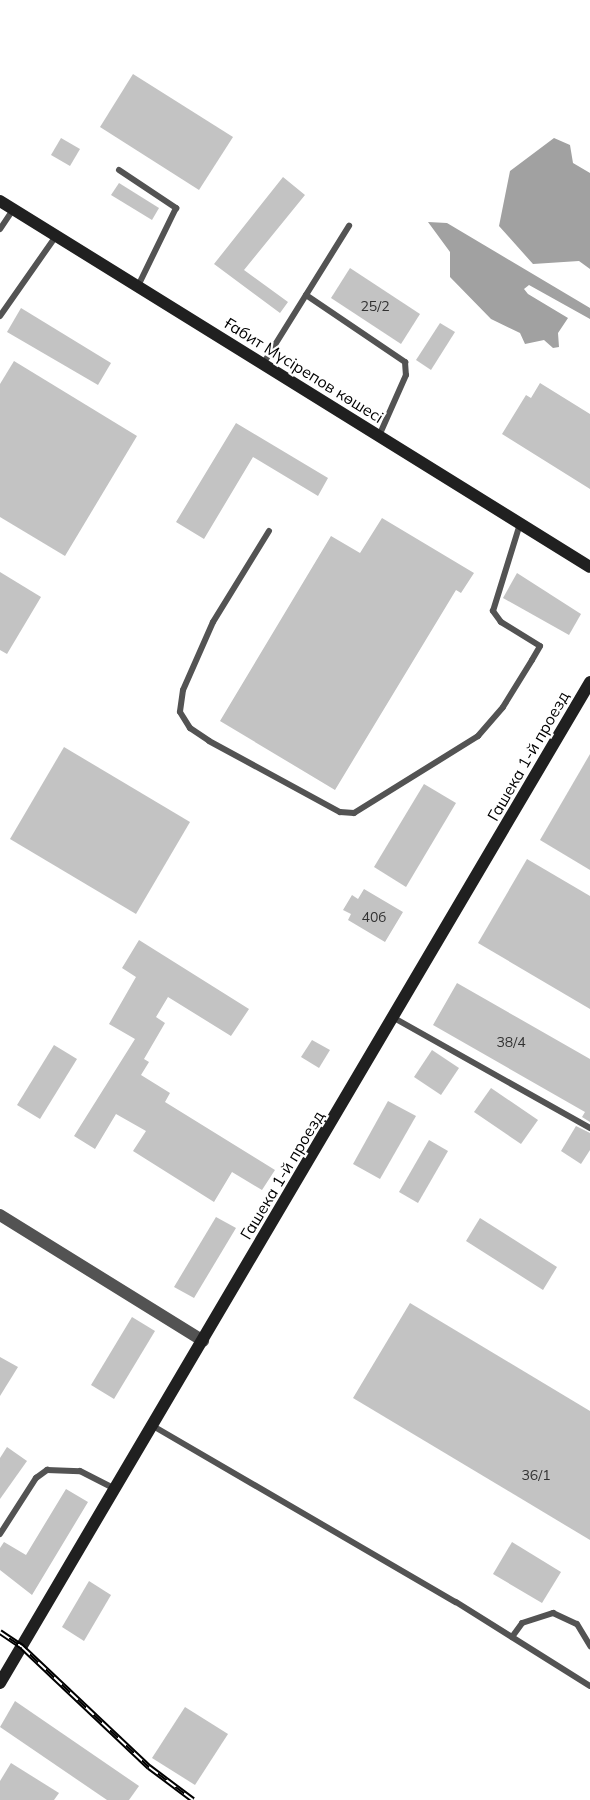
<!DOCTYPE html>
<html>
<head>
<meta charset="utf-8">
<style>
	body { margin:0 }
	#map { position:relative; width:590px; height:1800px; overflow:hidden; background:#fff; font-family:Mulish,sans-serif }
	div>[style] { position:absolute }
	.water>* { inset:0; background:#a1a1a1 }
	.building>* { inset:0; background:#c3c3c3 }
	.service>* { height:6px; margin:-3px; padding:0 3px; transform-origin:3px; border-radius:3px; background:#535353 }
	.minor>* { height:12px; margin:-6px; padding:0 6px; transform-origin:6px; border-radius:6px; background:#535353 }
	.secondary>* { height:12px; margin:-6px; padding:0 6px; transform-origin:6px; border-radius:6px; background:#202020 }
	.rail>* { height:6px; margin-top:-3px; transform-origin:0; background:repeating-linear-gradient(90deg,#fff 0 11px,#000 0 22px); box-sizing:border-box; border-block:2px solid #000 }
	span { translate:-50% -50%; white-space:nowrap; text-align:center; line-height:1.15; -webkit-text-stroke:4.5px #fff; paint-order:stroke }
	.number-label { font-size:14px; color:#313131 }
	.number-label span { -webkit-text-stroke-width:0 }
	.street-label { font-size:16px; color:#000 }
</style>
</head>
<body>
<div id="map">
	<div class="water">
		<div style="clip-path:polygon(554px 138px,570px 145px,573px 163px,590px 173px,590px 269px,579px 261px,533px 264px,499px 226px,510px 171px)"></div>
		<div style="clip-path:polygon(428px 222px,447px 223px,590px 308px,590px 319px,529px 285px,524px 289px,528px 294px,568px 318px,558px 333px,559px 347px,553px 348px,544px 340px,525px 344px,520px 333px,491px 319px,450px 277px,450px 252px)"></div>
	</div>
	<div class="building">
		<div style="clip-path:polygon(133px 74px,233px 137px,199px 190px,100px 127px)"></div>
		<div style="clip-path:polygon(61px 138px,80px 149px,70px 166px,51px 155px)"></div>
		<div style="clip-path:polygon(283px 177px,305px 195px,244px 270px,288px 302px,280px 313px,214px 264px)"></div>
		<div style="clip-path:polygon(119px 183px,159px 208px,152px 220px,111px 195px)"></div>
		<div style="clip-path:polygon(350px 268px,420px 314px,401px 344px,331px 298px)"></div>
		<div style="clip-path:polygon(21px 308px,111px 363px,98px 385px,7px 332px)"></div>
		<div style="clip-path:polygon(440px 323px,455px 332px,431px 370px,416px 360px)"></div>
		<div style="clip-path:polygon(14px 361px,137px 436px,65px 556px,0 517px,0 384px)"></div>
		<div style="clip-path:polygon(540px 383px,590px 414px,590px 489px,502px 434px,526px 395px,531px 398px)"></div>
		<div style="clip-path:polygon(236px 423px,328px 478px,318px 496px,253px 457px,204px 539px,176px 522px)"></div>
		<div style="clip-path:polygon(382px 518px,474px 573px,461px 593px,456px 590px,335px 790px,220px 721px,331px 536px,360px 553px)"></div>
		<div style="clip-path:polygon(0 572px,41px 597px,7px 654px,0 650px)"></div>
		<div style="clip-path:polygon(517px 573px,581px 614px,569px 635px,503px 598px)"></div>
		<div style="clip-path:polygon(64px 747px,190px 822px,136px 914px,10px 839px)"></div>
		<div style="clip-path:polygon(590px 754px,590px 870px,540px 840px)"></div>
		<div style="clip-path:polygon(424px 784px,456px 803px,406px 887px,374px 867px)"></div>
		<div style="clip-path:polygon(527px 859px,590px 896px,590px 1009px,478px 943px)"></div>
		<div style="clip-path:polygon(364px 889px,403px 912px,385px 942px,348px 920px,351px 914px,343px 910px,352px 895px,358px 899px)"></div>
		<div style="clip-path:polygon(139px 940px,249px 1009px,231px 1036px,168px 997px,156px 1017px,165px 1023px,144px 1059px,149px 1062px,141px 1075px,170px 1093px,165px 1102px,275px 1170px,262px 1190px,232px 1172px,214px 1202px,133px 1151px,146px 1131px,116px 1114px,95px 1149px,74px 1136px,135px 1039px,109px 1024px,136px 977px,122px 968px)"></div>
		<div style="clip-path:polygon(457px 983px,590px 1059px,590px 1122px,582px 1117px,585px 1112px,433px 1025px)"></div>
		<div style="clip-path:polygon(312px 1040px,330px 1050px,319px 1068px,301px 1057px)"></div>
		<div style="clip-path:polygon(54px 1045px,77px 1059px,40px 1119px,17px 1105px)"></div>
		<div style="clip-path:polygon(432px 1050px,459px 1068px,441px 1095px,414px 1077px)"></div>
		<div style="clip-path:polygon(491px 1088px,538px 1120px,521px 1144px,474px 1112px)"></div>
		<div style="clip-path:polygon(388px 1101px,416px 1116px,380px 1179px,353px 1164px)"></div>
		<div style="clip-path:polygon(576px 1126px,590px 1133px,590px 1150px,581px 1164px,561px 1151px)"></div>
		<div style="clip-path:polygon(429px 1140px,448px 1151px,418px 1203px,399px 1192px)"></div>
		<div style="clip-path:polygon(216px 1217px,236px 1228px,194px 1298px,174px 1287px)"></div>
		<div style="clip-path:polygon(480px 1218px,557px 1267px,543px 1290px,466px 1241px)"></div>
		<div style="clip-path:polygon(410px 1303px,590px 1411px,590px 1540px,353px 1398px)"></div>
		<div style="clip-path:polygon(132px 1317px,155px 1331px,114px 1399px,91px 1385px)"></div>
		<div style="clip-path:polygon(0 1357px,18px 1367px,0 1396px)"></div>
		<div style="clip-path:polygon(7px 1447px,27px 1461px,0 1499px,0 1458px)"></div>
		<div style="clip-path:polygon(66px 1489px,88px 1502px,32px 1595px,0 1570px,0 1548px,4px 1542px,26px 1555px)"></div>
		<div style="clip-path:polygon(512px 1542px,561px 1572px,542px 1603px,493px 1574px)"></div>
		<div style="clip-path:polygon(89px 1581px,111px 1595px,84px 1641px,62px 1627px)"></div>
		<div style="clip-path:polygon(15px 1701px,139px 1786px,129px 1800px,107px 1800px,0 1727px)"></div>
		<div style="clip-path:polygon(185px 1707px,228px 1734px,195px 1785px,152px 1758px)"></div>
		<div style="clip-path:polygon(11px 1763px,59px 1793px,54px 1800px,0 1800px,0 1781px)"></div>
	</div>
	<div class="service">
		<div style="left:119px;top:170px;width:69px;rotate:33.7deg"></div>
		<div style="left:176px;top:208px;width:87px;rotate:116deg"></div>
		<div style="left:0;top:229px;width:23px;rotate:-56deg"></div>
		<div style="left:306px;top:295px;width:120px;rotate:34.1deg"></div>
		<div style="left:405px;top:362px;width:13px;rotate:86deg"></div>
		<div style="left:406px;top:375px;width:67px;rotate:113.9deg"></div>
		<div style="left:0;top:316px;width:98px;rotate:-55deg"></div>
		<div style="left:263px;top:364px;width:163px;rotate:-58.1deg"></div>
		<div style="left:269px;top:531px;width:107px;rotate:121.6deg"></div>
		<div style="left:213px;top:622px;width:74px;rotate:113.8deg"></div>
		<div style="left:183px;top:690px;width:22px;rotate:98deg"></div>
		<div style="left:180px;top:712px;width:19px;rotate:58deg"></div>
		<div style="left:190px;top:728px;width:23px;rotate:34deg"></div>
		<div style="left:209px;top:741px;width:149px;rotate:28.5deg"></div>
		<div style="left:340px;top:812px;width:14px;rotate:4deg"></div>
		<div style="left:354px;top:813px;width:146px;rotate:-31.8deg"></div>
		<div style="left:478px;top:736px;width:38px;rotate:-49deg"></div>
		<div style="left:503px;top:707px;width:55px;rotate:-58.3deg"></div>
		<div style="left:532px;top:660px;width:16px;rotate:-60deg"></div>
		<div style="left:540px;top:646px;width:46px;rotate:-148.4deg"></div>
		<div style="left:501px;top:622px;width:14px;rotate:-126deg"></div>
		<div style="left:493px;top:611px;width:91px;rotate:-72.8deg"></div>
		<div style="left:394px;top:1018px;width:225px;rotate:29.3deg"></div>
		<div style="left:153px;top:1426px;width:350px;rotate:30.2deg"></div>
		<div style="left:456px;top:1602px;width:158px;rotate:32.1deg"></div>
		<div style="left:0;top:1534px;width:67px;rotate:-57.3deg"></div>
		<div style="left:36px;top:1478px;width:14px;rotate:-36deg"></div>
		<div style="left:47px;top:1470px;width:33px;rotate:2deg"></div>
		<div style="left:80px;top:1471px;width:39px;rotate:27deg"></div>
		<div style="left:512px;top:1637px;width:17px;rotate:-54deg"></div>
		<div style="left:522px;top:1623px;width:33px;rotate:-18deg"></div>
		<div style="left:553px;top:1613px;width:26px;rotate:25deg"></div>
		<div style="left:577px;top:1624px;width:26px;rotate:59deg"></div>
	</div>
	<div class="minor">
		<div style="left:0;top:1215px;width:239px;rotate:31.8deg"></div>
	</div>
	<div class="secondary">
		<div style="left:0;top:201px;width:694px;rotate:31.81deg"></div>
		<div style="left:0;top:1683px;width:1162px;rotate:-59.48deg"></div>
	</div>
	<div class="rail">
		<div style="left:0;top:1632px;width:27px;rotate:34deg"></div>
		<div style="left:22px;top:1647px;width:175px;rotate:43.4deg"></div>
		<div style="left:149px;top:1767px;width:55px;rotate:36.9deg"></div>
	</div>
	<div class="number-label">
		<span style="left:375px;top:306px">25/2</span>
		<span style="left:374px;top:917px">40б</span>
		<span style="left:511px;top:1042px">38/4</span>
		<span style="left:536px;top:1475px">36/1</span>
	</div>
	<div class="street-label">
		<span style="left:304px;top:370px;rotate:32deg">Ғабит Мүсірепов көшесі</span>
		<span style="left:528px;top:756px;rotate:-60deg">Гашека 1-й проезд</span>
		<span style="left:282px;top:1175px;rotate:-59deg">Гашека 1-й проезд</span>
	</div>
</div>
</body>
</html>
